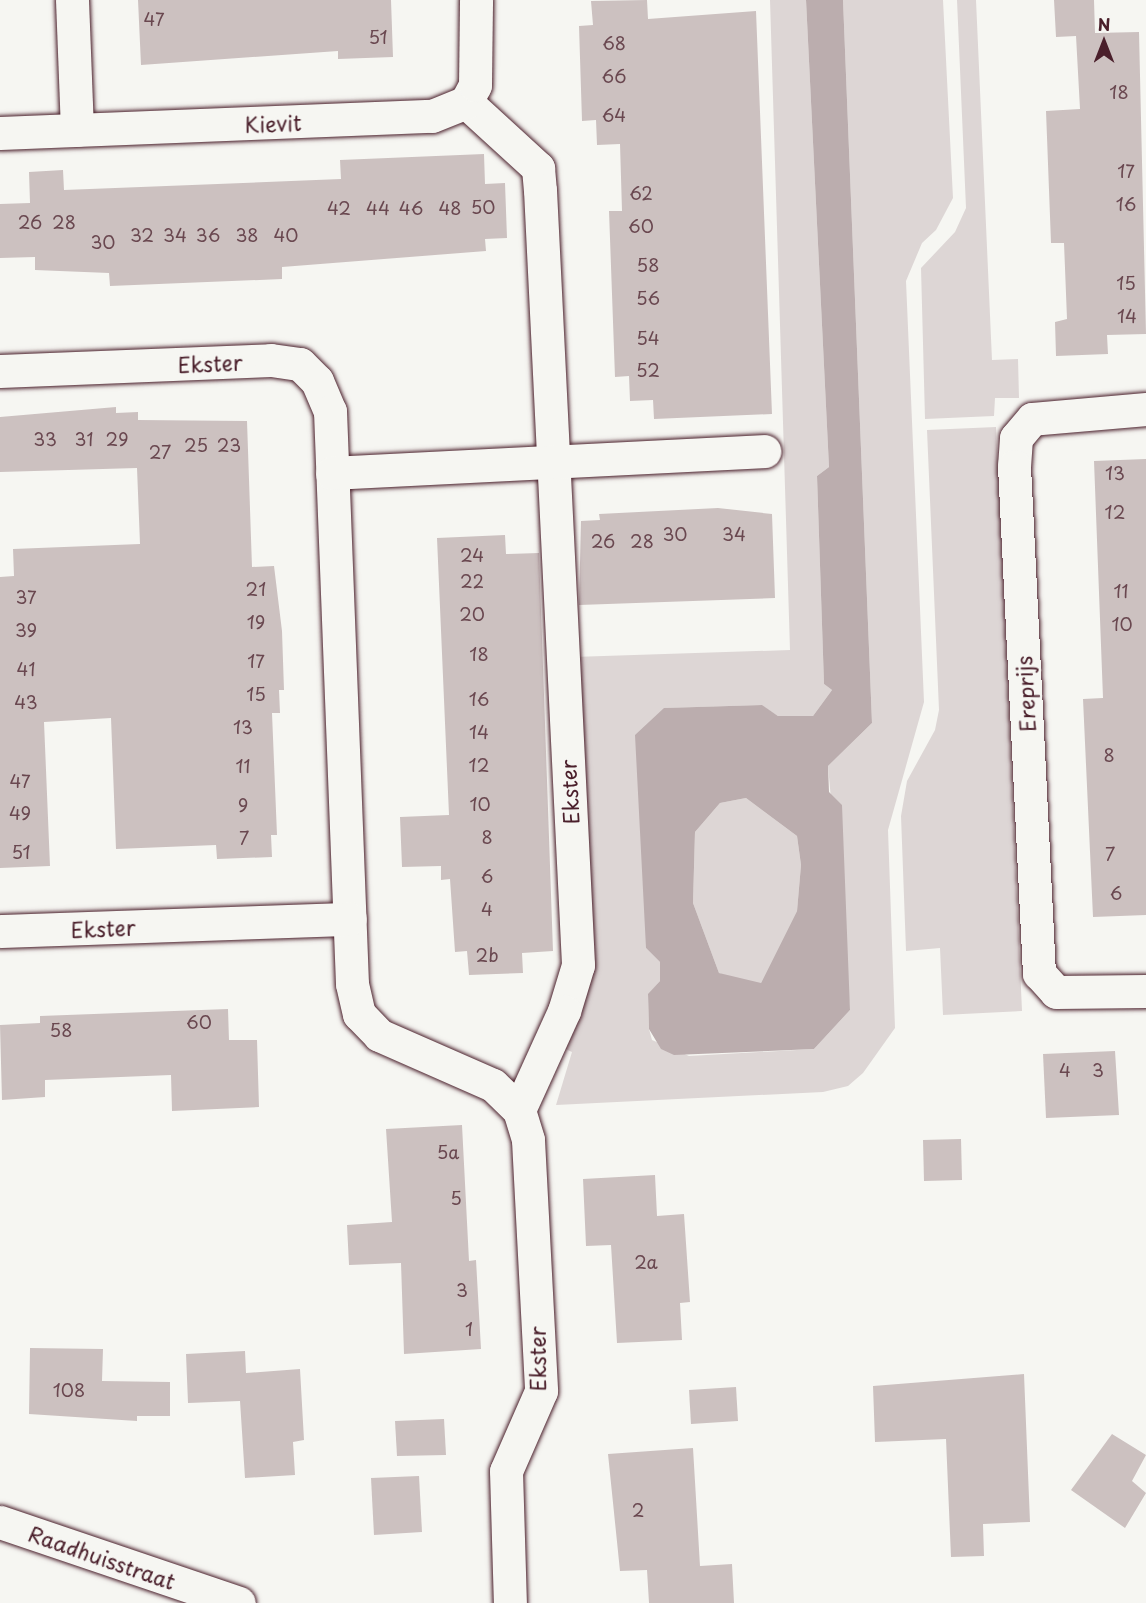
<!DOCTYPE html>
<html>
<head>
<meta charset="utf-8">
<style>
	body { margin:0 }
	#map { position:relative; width:1146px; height:1603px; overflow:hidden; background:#f6f6f2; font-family:"Playpen Sans",sans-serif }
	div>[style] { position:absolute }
	.green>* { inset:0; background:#ddd6d5 }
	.water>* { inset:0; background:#bbadae }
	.building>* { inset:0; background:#ccc1c0 }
	.roads { filter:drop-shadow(0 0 2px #4a1f2b) drop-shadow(0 0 2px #4a1f2b) }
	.minor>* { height:33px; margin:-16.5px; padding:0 16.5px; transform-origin:16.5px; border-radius:16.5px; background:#f6f6f2 }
	.tertiary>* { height:33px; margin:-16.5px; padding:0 16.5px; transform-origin:16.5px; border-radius:16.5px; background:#f6f6f2 }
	span { translate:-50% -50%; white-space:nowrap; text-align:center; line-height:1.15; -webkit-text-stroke:4.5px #f6f6f2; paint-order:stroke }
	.number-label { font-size:18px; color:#6a4850 }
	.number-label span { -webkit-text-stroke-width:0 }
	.street-label { font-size:21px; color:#4a1f2b }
	.north { position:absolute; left:1074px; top:12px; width:60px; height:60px; -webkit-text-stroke:4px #f6f6f2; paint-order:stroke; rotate:0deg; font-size:16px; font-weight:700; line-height:24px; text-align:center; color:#4a1f2b }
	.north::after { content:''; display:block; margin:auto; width:21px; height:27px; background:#4a1f2b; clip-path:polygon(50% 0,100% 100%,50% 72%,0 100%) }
</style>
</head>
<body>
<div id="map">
	<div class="green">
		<div style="clip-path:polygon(770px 0,806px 0,829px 467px,817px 476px,824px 684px,832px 690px,813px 716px,778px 716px,761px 705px,665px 708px,646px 948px,660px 962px,660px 981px,648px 995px,649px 1029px,652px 1040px,689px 1056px,814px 1049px,850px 1010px,828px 766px,872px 723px,843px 0,943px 0,953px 198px,936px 230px,922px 243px,906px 281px,924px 702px,888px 830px,895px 1028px,863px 1073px,848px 1086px,823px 1092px,556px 1105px,572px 1052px,559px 1046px,573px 657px,790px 650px)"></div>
		<div style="clip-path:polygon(957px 0,976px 0,992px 360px,1018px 359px,1019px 398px,995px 398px,994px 416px,925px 419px,921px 268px,955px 232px,966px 208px)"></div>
		<div style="clip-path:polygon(996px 427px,1022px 1011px,943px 1015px,940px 948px,906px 951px,901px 816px,907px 781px,935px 730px,939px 710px,927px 430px)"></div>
		<div style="clip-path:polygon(746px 798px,797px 836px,801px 865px,797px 911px,761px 983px,743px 983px,719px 973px,693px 903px,695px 832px,720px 803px)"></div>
	</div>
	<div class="water">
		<div style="clip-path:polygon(evenodd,806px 0,843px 0,872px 723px,828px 766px,829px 792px,842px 805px,850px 1010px,814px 1049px,674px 1055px,661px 1049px,649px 1029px,648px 994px,660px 981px,660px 962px,646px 948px,635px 735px,664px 708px,762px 705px,778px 716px,813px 716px,832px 690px,824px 684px,817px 476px,829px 467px,806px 0,746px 798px,797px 836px,801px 865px,797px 911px,761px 983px,719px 973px,693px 903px,695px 832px,720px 803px,746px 798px)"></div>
	</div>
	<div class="building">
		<div style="clip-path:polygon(138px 0,391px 0,393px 57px,338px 59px,338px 51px,141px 65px)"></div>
		<div style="clip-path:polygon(647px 0,648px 19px,756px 11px,772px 414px,654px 419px,653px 400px,630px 401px,629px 376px,615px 377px,609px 211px,622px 211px,620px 144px,597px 145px,596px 120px,582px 121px,579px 26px,593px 25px,591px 1px)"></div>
		<div style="clip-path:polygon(1054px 0,1094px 0,1095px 33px,1139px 32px,1146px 334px,1107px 335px,1108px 354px,1056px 356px,1055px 322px,1067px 319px,1064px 243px,1051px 243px,1046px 111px,1080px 109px,1076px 36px,1056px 37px)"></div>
		<div style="clip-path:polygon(484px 154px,485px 184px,505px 183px,507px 238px,485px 239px,486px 251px,282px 267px,282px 279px,110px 286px,109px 273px,35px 270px,35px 257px,0 258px,0 204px,30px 203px,29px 172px,63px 170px,64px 190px,341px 179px,340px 160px)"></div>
		<div style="clip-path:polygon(116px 407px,116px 413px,138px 412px,138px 420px,247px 421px,252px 567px,274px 566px,282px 631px,284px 690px,279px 690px,280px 713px,272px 713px,277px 835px,271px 835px,272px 857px,217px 859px,216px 845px,116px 849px,111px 718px,44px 722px,50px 866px,0 868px,0 577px,14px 576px,13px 549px,140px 544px,137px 468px,0 472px,0 417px)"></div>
		<div style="clip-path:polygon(1146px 459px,1146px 915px,1093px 917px,1083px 699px,1103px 698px,1094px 461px)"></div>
		<div style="clip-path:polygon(718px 508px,772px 514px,775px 598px,579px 605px,581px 521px,600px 520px,599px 514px)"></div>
		<div style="clip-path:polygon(505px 535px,506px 554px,539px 553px,553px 951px,522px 953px,523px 973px,469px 975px,467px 951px,455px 952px,450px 879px,441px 880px,441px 866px,402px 867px,400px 817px,449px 815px,437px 538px)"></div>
		<div style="clip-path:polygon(228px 1009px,229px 1040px,257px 1040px,259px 1107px,172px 1111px,171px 1075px,45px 1080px,45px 1097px,2px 1100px,0 1025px,40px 1023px,40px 1016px)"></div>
		<div style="clip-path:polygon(1115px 1051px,1119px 1115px,1046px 1118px,1043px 1054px)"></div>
		<div style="clip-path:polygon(462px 1125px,469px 1261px,476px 1260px,481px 1349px,404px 1354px,401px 1263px,349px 1265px,347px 1225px,392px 1222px,386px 1129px)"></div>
		<div style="clip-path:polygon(961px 1139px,962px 1180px,924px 1181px,923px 1140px)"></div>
		<div style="clip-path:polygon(655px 1175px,657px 1216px,684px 1214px,690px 1302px,680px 1303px,682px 1340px,617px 1343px,611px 1245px,586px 1246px,583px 1179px)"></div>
		<div style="clip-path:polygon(30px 1348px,103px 1349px,102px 1381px,170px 1382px,170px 1416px,137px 1416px,137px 1421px,29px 1414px)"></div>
		<div style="clip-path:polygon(245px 1351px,246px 1373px,300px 1369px,304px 1440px,293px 1442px,295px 1475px,245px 1478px,240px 1401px,188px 1403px,186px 1354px)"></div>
		<div style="clip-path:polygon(1024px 1374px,1030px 1522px,983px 1524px,984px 1556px,951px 1557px,946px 1439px,875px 1442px,873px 1386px)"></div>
		<div style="clip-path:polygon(736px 1387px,738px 1421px,691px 1424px,689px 1390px)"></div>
		<div style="clip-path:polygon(444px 1419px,446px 1455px,397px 1456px,395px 1421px)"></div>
		<div style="clip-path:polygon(1112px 1434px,1146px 1455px,1132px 1481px,1146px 1493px,1125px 1528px,1071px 1490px)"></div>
		<div style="clip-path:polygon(693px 1448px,700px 1566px,732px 1564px,734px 1603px,649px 1603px,647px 1570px,620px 1571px,608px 1454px)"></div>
		<div style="clip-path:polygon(419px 1476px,422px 1532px,374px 1535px,371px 1478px)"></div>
	</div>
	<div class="roads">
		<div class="minor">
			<div style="left:72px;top:0;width:130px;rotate:87.8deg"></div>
			<div style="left:466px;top:102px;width:98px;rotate:42.5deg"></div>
			<div style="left:538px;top:168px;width:22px;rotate:85deg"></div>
			<div style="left:540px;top:190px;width:776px;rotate:87.19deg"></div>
			<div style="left:578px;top:965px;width:48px;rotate:106.9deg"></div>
			<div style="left:564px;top:1011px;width:109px;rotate:114.4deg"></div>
			<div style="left:0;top:133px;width:432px;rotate:-2.3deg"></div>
			<div style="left:432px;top:116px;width:37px;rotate:-22deg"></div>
			<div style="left:466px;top:102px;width:19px;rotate:-62deg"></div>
			<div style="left:475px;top:85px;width:85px;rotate:-89.3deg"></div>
			<div style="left:0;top:371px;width:271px;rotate:-2.3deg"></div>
			<div style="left:271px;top:360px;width:29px;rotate:8deg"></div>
			<div style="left:300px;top:364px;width:24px;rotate:45deg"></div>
			<div style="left:317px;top:381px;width:33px;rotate:67deg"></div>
			<div style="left:330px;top:411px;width:573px;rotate:87.8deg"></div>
			<div style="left:352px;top:984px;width:31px;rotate:77deg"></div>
			<div style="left:359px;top:1014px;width:29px;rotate:46deg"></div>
			<div style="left:379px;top:1035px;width:124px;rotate:23.7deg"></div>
			<div style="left:493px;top:1085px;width:36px;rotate:44deg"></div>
			<div style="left:519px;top:1110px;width:31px;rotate:73deg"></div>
			<div style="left:528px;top:1140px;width:251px;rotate:87deg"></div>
			<div style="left:541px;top:1391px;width:87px;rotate:113.6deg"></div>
			<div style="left:506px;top:1471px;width:132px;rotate:88.3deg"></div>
			<div style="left:1146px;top:409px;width:114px;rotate:175deg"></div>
			<div style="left:1032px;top:419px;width:25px;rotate:130deg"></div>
			<div style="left:1016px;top:438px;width:28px;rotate:94deg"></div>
			<div style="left:1014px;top:466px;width:508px;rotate:87.18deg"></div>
			<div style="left:1039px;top:973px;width:25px;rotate:48deg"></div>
			<div style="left:1056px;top:992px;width:90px;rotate:-0.6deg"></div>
			<div style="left:332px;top:473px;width:433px;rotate:-2.9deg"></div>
			<div style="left:0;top:931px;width:350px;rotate:-2deg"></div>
		</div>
		<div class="tertiary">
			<div style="left:0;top:1522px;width:252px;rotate:18.7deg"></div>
		</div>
	</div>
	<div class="number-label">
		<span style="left:154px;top:19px">47</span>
		<span style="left:378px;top:37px">51</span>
		<span style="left:614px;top:43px">68</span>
		<span style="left:614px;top:76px">66</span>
		<span style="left:1119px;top:92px">18</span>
		<span style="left:614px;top:115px">64</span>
		<span style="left:1126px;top:171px">17</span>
		<span style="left:641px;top:193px">62</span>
		<span style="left:1126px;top:204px">16</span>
		<span style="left:483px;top:207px">50</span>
		<span style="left:339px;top:208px">42</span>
		<span style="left:378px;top:208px">44</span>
		<span style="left:411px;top:208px">46</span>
		<span style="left:450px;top:208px">48</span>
		<span style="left:30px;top:222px">26</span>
		<span style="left:64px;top:222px">28</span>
		<span style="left:641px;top:226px">60</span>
		<span style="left:142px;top:235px">32</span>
		<span style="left:175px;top:235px">34</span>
		<span style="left:208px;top:235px">36</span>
		<span style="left:247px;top:235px">38</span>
		<span style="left:286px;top:235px">40</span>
		<span style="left:103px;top:242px">30</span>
		<span style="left:648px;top:265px">58</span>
		<span style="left:1126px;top:283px">15</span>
		<span style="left:648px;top:298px">56</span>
		<span style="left:1127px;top:316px">14</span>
		<span style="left:648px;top:338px">54</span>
		<span style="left:648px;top:370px">52</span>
		<span style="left:45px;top:439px">33</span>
		<span style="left:84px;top:439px">31</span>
		<span style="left:117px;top:439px">29</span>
		<span style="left:196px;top:445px">25</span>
		<span style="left:229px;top:445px">23</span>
		<span style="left:160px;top:452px">27</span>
		<span style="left:1115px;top:473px">13</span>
		<span style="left:1115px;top:512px">12</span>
		<span style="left:675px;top:534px">30</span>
		<span style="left:734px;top:534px">34</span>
		<span style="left:603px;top:541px">26</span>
		<span style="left:642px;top:541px">28</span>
		<span style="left:472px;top:555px">24</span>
		<span style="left:472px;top:581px">22</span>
		<span style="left:256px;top:589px">21</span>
		<span style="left:1121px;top:591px">11</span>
		<span style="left:26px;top:597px">37</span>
		<span style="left:472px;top:614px">20</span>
		<span style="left:256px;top:622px">19</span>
		<span style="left:1122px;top:624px">10</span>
		<span style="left:26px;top:630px">39</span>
		<span style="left:479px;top:654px">18</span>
		<span style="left:256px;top:661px">17</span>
		<span style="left:26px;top:669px">41</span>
		<span style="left:256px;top:694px">15</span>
		<span style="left:479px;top:699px">16</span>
		<span style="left:26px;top:702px">43</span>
		<span style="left:243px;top:727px">13</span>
		<span style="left:479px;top:732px">14</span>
		<span style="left:1109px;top:755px">8</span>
		<span style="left:479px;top:765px">12</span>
		<span style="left:243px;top:766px">11</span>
		<span style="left:20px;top:781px">47</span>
		<span style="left:480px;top:804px">10</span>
		<span style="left:243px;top:805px">9</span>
		<span style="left:20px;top:813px">49</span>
		<span style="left:487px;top:837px">8</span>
		<span style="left:244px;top:838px">7</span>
		<span style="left:21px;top:852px">51</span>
		<span style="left:1110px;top:854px">7</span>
		<span style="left:487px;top:876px">6</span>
		<span style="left:1116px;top:893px">6</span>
		<span style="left:487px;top:909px">4</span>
		<span style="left:487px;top:955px">2b</span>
		<span style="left:199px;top:1022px">60</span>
		<span style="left:61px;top:1030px">58</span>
		<span style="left:1065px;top:1070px">4</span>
		<span style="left:1098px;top:1070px">3</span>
		<span style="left:448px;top:1152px">5a</span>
		<span style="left:456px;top:1198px">5</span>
		<span style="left:646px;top:1262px">2a</span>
		<span style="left:462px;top:1290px">3</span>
		<span style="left:469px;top:1329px">1</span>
		<span style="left:69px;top:1390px">108</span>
		<span style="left:638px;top:1510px">2</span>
	</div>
	<div class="street-label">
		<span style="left:273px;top:123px;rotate:-2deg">Kievit</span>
		<span style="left:210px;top:363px;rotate:-2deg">Ekster</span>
		<span style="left:1025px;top:694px;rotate:-93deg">Ereprijs</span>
		<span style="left:569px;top:792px;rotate:-93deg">Ekster</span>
		<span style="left:103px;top:928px;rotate:-2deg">Ekster</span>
		<span style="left:537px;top:1359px;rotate:-90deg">Ekster</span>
		<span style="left:102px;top:1557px;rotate:19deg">Raadhuisstraat</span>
	</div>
	<div class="north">N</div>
</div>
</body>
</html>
